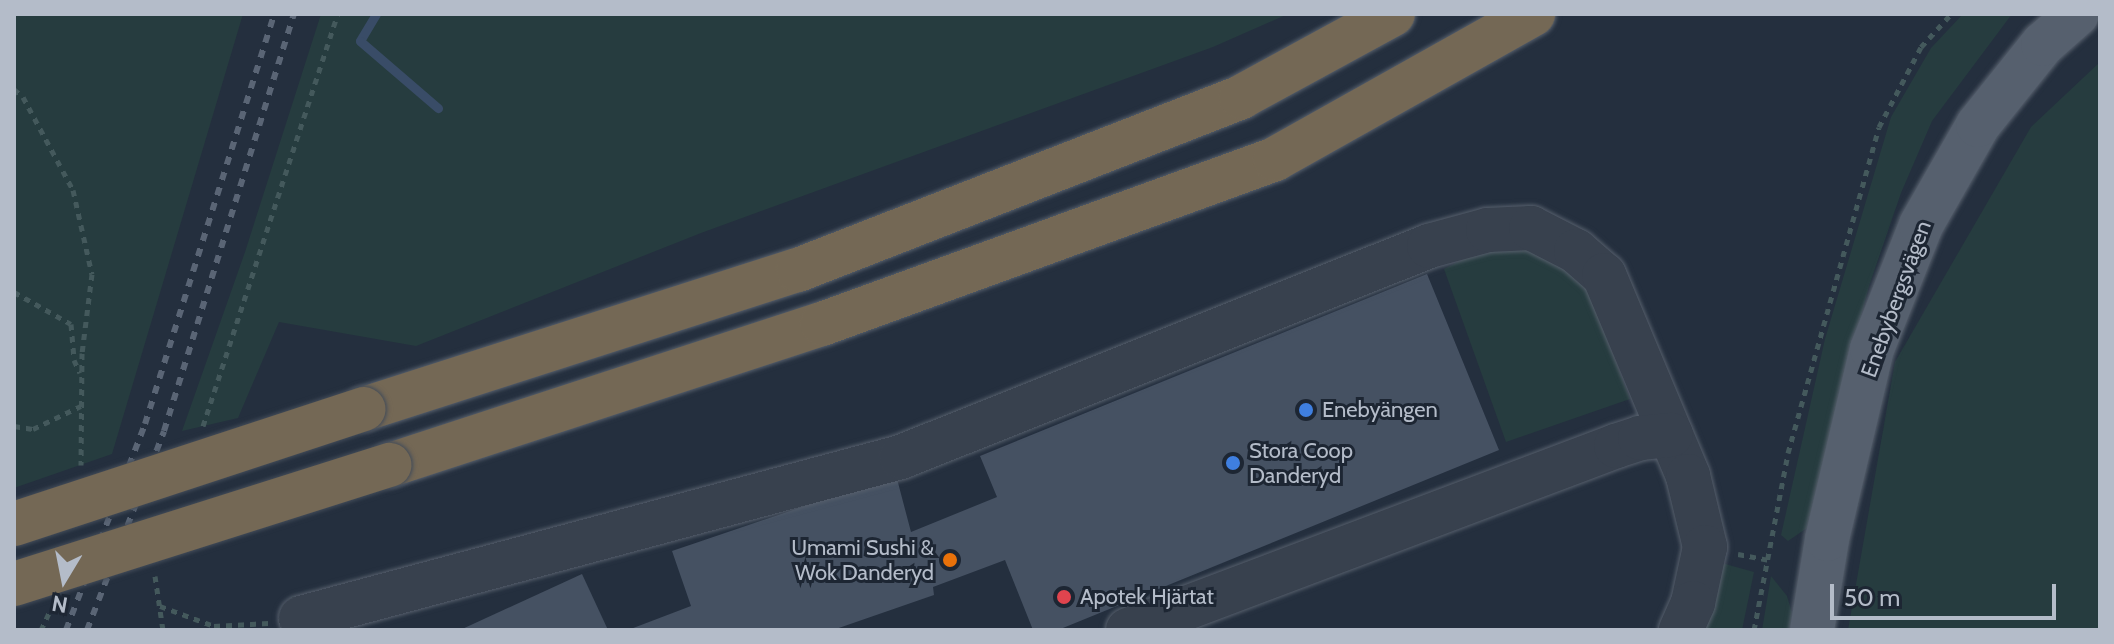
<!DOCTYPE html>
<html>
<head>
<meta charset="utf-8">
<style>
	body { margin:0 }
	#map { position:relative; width:2114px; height:644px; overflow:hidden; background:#242f3e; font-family:Cabin,sans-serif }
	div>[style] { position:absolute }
	.green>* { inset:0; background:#263c3f }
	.stream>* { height:9px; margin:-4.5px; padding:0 4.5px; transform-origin:4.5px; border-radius:4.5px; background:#394c67 }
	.building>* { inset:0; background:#455162 }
	.path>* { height:5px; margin-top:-2.5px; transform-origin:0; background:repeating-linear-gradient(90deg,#44595c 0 6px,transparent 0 12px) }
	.roads { filter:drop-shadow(0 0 2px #565f6c) drop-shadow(0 0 2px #565f6c) }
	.minor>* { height:44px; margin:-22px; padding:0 22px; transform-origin:22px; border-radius:22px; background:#38414e }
	.major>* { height:44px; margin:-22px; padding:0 22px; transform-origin:22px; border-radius:22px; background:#56606e }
	.highway>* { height:44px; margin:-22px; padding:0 22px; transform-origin:22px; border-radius:22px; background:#746855 }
	.rail>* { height:6px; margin-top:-3px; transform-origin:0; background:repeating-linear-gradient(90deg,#5a6575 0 8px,transparent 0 16px) }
	.bridges { filter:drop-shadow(0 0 2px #434c59) drop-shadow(0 0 2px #434c59) }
	.highway-bridge>* { height:44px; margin:-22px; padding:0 22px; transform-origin:22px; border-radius:22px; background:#746855 }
	.dots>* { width:22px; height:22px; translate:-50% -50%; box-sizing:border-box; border:4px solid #1d2633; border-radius:50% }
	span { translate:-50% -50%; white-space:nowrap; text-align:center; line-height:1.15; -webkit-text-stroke:6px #1d2633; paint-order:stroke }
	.street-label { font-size:22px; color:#b4bcc9 }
	.poi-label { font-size:22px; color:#b4bcc9 }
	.left { translate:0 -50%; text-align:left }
	.right { translate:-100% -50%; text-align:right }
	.frame { position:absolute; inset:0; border:16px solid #b4bcc9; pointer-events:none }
	.north { position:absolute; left:24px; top:540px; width:80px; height:80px; -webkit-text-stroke:6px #1d2633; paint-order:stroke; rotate:190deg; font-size:22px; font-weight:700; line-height:32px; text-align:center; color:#b4bcc9 }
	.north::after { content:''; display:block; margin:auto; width:28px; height:36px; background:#b4bcc9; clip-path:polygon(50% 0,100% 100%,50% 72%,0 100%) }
	.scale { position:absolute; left:1830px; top:584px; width:226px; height:36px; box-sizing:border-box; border:4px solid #b4bcc9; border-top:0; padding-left:10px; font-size:24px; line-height:28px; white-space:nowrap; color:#b4bcc9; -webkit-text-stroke:6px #1d2633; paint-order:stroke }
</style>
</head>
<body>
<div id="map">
	<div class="green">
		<div style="clip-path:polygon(14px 14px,243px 14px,112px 454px,14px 488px)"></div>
		<div style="clip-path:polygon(321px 14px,1288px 14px,1213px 47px,701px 233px,416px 346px,279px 322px,238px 418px,182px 431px,245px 252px)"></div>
		<div style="clip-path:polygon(1963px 14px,2012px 14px,1932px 121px,1901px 193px,1869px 286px,1807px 528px,1788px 541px,1781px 535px,1825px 339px,1891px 117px,1931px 48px)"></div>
		<div style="clip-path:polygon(2100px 62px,2100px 630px,1848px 630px,1895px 362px,2031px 127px)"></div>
		<div style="clip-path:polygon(1491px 245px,1519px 246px,1557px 260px,1586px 284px,1630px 399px,1506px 442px,1444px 269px)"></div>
		<div style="clip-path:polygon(1718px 562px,1754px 572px,1742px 630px,1696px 630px)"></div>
		<div style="clip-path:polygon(1771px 576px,1787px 596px,1792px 613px,1790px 630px,1762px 630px)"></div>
	</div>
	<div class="stream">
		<div style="left:376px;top:14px;width:31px;rotate:121deg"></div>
		<div style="left:360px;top:41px;width:103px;rotate:40.7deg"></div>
	</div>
	<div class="building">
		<div style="clip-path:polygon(1427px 274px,1499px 450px,1058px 630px,1033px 630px,1005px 560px,933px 587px,934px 595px,833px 630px,628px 630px,691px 606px,672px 551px,896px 475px,911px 532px,997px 497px,980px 456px)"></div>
		<div style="clip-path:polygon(582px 574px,608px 630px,460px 630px)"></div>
	</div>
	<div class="path">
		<div style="left:14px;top:89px;width:12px;rotate:42deg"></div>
		<div style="left:23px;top:97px;width:106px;rotate:61.7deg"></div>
		<div style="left:73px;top:190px;width:86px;rotate:77.3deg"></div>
		<div style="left:92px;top:274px;width:80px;rotate:97.2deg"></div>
		<div style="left:82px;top:353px;width:112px;rotate:90.5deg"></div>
		<div style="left:14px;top:292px;width:65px;rotate:29.3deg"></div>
		<div style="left:71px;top:324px;width:36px;rotate:85deg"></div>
		<div style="left:74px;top:360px;width:14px;rotate:65deg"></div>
		<div style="left:14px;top:426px;width:19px;rotate:9deg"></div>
		<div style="left:33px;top:429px;width:53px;rotate:-25.6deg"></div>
		<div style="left:203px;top:426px;width:434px;rotate:-71.9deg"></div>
		<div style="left:1738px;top:554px;width:31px;rotate:11deg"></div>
		<div style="left:155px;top:576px;width:55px;rotate:81.6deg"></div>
		<div style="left:160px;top:606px;width:58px;rotate:20.3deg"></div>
		<div style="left:214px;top:626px;width:55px;rotate:-3.1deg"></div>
		<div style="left:41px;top:630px;width:21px;rotate:-65deg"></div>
		<div style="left:1754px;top:630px;width:180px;rotate:-79.1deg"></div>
		<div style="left:1788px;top:453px;width:338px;rotate:-74.4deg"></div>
		<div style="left:1879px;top:127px;width:90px;rotate:-62.3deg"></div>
		<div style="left:1921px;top:47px;width:45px;rotate:-47.7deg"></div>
	</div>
	<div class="roads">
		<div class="minor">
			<div style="left:301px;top:618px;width:621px;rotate:-15.02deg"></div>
			<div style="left:901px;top:457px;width:569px;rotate:-21.78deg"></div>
			<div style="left:1429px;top:246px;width:61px;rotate:-15.2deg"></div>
			<div style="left:1488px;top:230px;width:43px;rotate:-2.7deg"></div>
			<div style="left:1531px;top:228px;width:51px;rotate:27.1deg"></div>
			<div style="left:1576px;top:251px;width:37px;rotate:41deg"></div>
			<div style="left:1604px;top:275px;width:218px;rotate:67.3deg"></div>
			<div style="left:1688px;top:476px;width:73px;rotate:76.5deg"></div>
			<div style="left:1705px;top:547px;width:57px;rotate:102.1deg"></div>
			<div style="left:1693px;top:603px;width:30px;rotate:114deg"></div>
			<div style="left:1128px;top:630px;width:522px;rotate:-20.66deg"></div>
			<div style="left:1616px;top:446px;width:25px;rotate:-18deg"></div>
			<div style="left:1640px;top:438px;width:31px;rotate:-6deg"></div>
		</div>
		<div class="major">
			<div style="left:1812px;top:630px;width:92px;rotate:-80.6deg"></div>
			<div style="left:1827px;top:539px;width:195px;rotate:-76.7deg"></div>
			<div style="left:1872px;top:349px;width:133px;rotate:-68.4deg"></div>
			<div style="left:1921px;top:225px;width:115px;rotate:-60.3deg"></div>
			<div style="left:1978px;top:125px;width:104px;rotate:-51.3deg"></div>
			<div style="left:2043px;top:44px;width:45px;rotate:-41.4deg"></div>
		</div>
		<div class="highway">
			<div style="left:364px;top:409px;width:456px;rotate:-17.8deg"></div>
			<div style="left:798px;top:270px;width:476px;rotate:-21.3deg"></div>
			<div style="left:1241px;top:97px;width:173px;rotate:-28.6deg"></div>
			<div style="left:390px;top:465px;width:454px;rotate:-18.1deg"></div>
			<div style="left:822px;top:324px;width:482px;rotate:-20deg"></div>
			<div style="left:1275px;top:159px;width:296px;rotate:-29.3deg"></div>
		</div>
	</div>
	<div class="rail">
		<div style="left:66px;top:630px;width:221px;rotate:-69deg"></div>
		<div style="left:145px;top:424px;width:430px;rotate:-72.5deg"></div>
		<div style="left:87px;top:630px;width:213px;rotate:-68.8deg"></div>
		<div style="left:164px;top:431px;width:437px;rotate:-72.7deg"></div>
	</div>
	<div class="bridges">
		<div class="highway-bridge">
			<div style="left:14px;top:524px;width:368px;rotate:-18.2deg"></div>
			<div style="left:14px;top:584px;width:394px;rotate:-17.6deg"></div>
		</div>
	</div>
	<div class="dots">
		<div style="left:1306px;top:410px;background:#3f7fe0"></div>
		<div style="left:1233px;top:463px;background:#3f7fe0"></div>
		<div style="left:950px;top:560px;background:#e8710a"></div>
		<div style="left:1064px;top:597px;background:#e0444e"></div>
	</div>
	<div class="street-label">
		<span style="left:1896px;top:299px;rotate:-70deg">Enebybergsvägen</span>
	</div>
	<div class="poi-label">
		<span class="left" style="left:1322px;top:410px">Enebyängen</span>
		<span class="left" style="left:1249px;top:463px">Stora Coop<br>Danderyd</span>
		<span class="right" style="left:934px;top:560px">Umami Sushi &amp;<br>Wok Danderyd</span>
		<span class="left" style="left:1080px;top:597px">Apotek Hjärtat</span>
	</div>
	<div class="frame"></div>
	<div class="north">N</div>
	<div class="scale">50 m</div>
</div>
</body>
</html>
